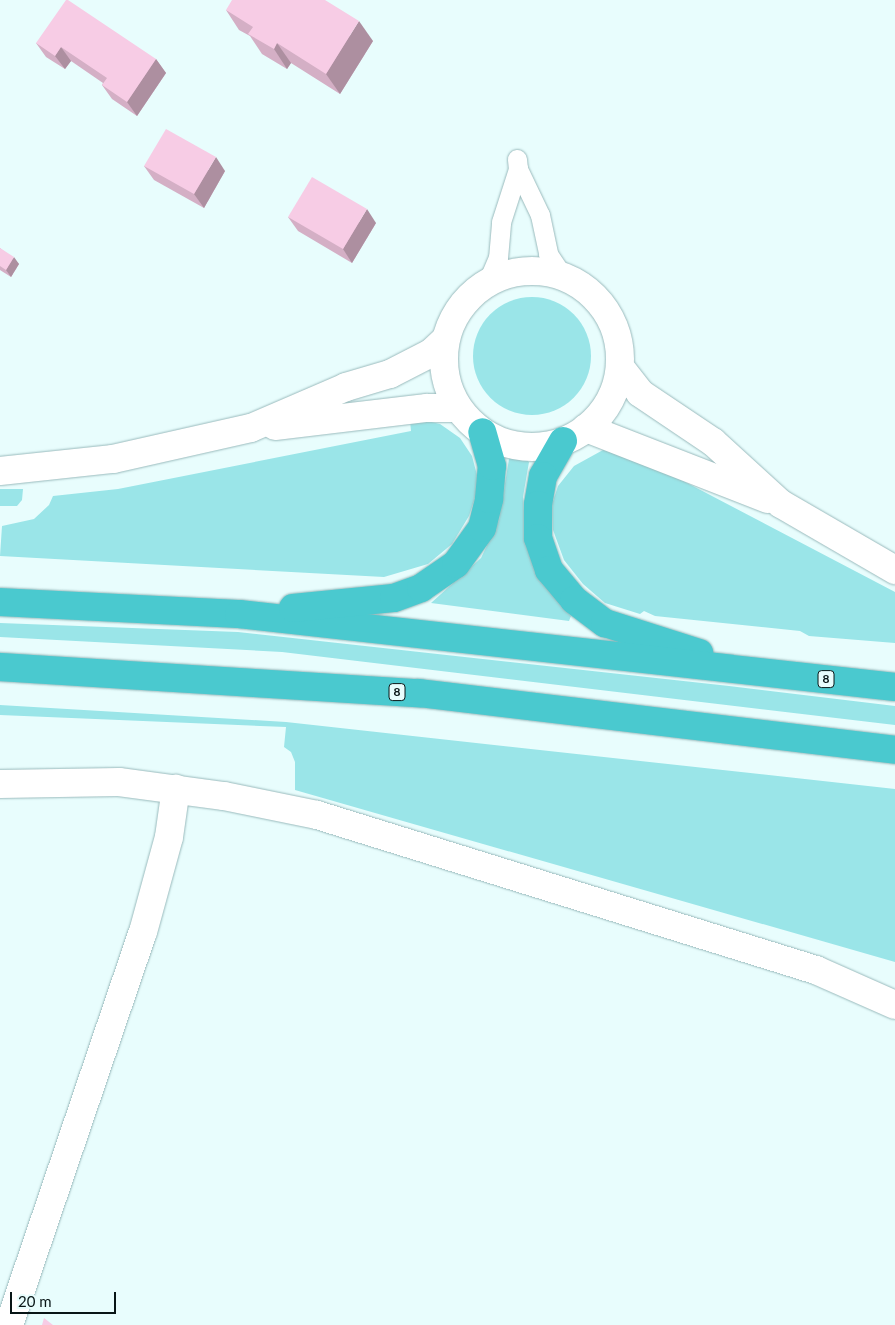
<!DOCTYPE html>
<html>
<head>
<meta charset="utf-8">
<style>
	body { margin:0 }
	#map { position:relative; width:895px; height:1325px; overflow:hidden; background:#e8fdfd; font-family:Lato,sans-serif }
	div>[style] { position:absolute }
	.green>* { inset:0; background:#9ae5e8 }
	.round { border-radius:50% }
	.roads { filter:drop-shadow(0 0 1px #99babc) drop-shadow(0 0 1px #99babc) }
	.lane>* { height:19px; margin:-9.5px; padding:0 9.5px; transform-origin:9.5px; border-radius:9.5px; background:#fff }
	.street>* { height:28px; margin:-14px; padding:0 14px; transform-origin:14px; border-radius:14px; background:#fff }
	.street>.ring { margin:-14px; padding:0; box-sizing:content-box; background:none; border:28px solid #fff; border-radius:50% }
	.highway>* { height:28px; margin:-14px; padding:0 14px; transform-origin:14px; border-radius:14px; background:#4ac9cf }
	.wall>* { inset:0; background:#d4afc5 }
	.shaded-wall>* { inset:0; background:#ad8fa0 }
	.building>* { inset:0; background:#f7cce5 }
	span { translate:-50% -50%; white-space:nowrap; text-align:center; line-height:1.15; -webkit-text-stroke:4px #e8fdfd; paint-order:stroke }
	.shield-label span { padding:1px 4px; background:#e8fdfd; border:1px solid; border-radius:4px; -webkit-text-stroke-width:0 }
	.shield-label { font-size:12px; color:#081516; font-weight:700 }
	.scale { position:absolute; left:10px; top:1292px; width:106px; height:22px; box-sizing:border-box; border:2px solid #081516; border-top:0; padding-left:6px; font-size:15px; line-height:18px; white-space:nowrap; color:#081516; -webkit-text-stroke:4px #e8fdfd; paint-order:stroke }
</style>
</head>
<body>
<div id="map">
	<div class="green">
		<div class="round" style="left:473px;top:297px;width:118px;height:118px"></div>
		<div style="clip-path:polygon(423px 420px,440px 424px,460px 438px,472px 456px,477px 475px,476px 495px,469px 516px,452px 544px,428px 564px,384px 577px,0 556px,2px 526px,34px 519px,49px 505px,53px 496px,118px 489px,411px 431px,410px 421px)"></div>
		<div style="clip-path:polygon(603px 450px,630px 453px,895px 592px,895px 643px,809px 636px,800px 631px,655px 616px,644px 611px,640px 614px,605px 603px,583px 584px,564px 560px,553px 530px,552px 504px,558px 486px,574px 466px)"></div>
		<div style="clip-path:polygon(512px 455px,524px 457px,529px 462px,523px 497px,526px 540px,542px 582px,571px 616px,569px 621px,431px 603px,481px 558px,499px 520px,509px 459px)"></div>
		<div style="clip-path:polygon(0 489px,23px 489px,22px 500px,17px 506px,0 506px)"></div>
		<div style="clip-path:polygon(0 623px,238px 632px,729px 686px,895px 706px,895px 725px,282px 652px,0 637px)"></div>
		<div style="clip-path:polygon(0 705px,286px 722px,895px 789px,895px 962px,295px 790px,295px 762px,291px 752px,284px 747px,286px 727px,0 715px)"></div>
	</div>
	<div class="roads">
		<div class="lane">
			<div style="left:518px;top:169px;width:51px;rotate:64.4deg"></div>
			<div style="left:540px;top:215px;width:40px;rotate:78deg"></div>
			<div style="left:548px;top:254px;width:25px;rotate:56deg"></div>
			<div style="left:488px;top:281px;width:25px;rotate:-67deg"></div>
			<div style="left:498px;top:258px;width:36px;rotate:-85deg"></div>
			<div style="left:501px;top:222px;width:56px;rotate:-72.2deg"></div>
			<div style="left:518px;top:169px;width:10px;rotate:-96deg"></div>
		</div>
		<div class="street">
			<div class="ring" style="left:444px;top:271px;width:148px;height:148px"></div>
			<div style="left:620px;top:367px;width:33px;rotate:52deg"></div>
			<div style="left:640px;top:393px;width:88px;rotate:33.9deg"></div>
			<div style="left:713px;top:442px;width:92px;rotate:42.4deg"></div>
			<div style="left:781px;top:504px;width:132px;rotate:30.1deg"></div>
			<div style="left:275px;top:426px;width:153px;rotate:-6.8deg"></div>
			<div style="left:427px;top:408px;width:31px"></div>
			<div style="left:586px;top:428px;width:195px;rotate:21.3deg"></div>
			<div style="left:0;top:471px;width:114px;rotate:-6.1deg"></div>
			<div style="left:113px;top:459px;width:141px;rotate:-12.7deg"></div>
			<div style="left:251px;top:428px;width:103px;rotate:-23.3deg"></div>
			<div style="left:346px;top:387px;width:46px;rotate:-16.5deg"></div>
			<div style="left:390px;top:374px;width:46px;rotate:-27.1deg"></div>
			<div style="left:431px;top:353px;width:18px;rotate:-43deg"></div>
			<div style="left:0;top:784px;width:119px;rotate:-1deg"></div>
			<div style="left:119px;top:782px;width:106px;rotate:7.6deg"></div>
			<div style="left:224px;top:796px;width:95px;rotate:11.5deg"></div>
			<div style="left:317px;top:815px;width:523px;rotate:17.26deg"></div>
			<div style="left:816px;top:970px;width:86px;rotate:23.9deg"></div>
			<div style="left:9px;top:1325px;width:415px;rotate:-71.2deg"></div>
			<div style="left:143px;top:932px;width:98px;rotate:-74.7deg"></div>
			<div style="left:169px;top:837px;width:49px;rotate:-81.9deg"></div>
		</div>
		<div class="highway">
			<div style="left:563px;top:441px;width:40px;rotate:119.7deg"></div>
			<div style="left:543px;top:476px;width:29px;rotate:100deg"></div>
			<div style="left:538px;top:505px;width:33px;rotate:90deg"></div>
			<div style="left:538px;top:538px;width:34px;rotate:71deg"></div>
			<div style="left:549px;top:570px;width:39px;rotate:50deg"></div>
			<div style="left:574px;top:600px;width:39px;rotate:37deg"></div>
			<div style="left:605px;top:623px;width:99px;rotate:17.7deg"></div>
			<div style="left:0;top:602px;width:239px;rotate:2.9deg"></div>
			<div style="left:239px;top:614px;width:660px;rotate:6.35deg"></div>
			<div style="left:293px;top:608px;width:101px;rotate:-5.7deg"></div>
			<div style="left:394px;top:598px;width:29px;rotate:-20deg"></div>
			<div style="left:421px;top:588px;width:42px;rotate:-34.4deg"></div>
			<div style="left:456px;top:564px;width:44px;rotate:-54.2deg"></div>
			<div style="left:482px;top:528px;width:30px;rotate:-76deg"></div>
			<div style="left:489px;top:499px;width:33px;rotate:-85deg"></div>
			<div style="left:492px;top:466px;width:35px;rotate:-106deg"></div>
			<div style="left:0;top:667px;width:420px;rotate:3.6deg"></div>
			<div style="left:419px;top:693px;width:479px;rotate:6.8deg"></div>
		</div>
	</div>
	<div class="wall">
		<div style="clip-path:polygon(226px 10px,373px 41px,340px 94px,291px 63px,287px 69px,262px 54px,250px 36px,239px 30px)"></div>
		<div style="clip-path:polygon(36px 43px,156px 59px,166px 73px,137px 116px,112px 99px,102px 85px,103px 83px,71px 61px,65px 69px,46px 57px)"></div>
		<div style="clip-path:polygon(144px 166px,225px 171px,204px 208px,154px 180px)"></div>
		<div style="clip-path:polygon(288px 217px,376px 223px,352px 263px,298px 231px)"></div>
		<div style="clip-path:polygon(0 248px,19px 264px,11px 277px,0 270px)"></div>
	</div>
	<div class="shaded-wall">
		<div style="clip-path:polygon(359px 21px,373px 41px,340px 94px,326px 74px)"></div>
		<div style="clip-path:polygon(277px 43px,291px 63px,287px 69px,274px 49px)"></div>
		<div style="clip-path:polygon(61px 47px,71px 61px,65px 69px,55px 56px)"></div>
		<div style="clip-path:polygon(156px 59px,166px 73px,137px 116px,127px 102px)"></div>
		<div style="clip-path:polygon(216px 157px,225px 171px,204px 208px,194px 194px)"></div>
		<div style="clip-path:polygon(367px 209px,376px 223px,352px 263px,343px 249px)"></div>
		<div style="clip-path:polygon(14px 257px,19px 264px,11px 277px,6px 270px)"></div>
	</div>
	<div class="building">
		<div style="clip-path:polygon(66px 0,68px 0,156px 59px,127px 102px,102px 85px,107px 78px,61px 47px,55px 56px,36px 43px)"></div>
		<div style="clip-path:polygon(232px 0,325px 0,359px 21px,326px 74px,277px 43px,274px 49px,248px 34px,253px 27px,226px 10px)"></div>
		<div style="clip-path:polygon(166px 129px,216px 157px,194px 194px,144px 166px)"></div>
		<div style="clip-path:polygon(312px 177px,367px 209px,343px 249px,288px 217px)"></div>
		<div style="clip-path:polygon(0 248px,14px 257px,6px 270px,0 266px)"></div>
		<div style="clip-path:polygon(44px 1318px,53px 1325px,42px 1325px)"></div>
	</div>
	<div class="shield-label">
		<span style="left:826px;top:679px">8</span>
		<span style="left:397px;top:692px">8</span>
	</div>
	<div class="scale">20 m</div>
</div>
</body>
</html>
